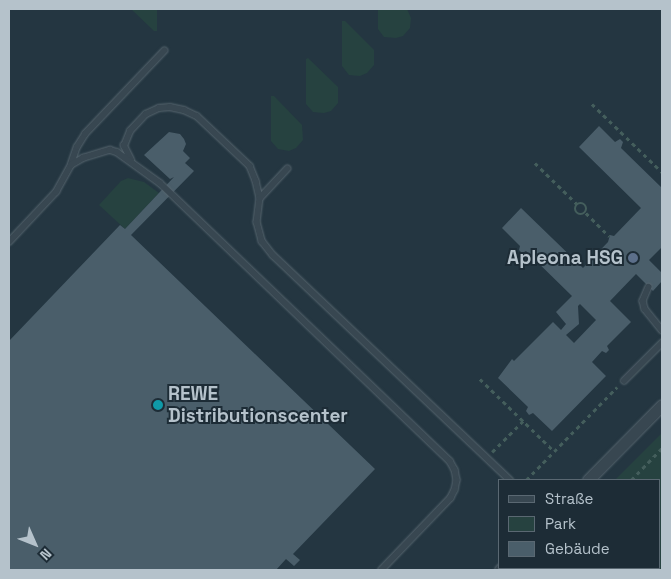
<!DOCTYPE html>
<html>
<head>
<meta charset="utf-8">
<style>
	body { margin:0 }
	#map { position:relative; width:671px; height:579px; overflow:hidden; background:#243641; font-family:"Space Grotesk",sans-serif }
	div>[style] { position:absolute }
	.green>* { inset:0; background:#264240 }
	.building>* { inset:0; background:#4a5e6a }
	.path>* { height:2.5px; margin-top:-1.25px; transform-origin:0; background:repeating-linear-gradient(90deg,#445e5c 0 4px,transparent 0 8px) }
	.path>.ring { margin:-1.25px; padding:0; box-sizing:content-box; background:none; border:2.5px solid #445e5c; border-radius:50% }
	.roads { filter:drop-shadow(0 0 1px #56656e) drop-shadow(0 0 1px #56656e) }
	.service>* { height:5.5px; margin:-2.75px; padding:0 2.75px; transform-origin:2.75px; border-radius:2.75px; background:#384751 }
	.minor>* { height:11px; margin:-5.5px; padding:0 5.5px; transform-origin:5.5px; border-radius:5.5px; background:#384751 }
	.dots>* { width:14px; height:14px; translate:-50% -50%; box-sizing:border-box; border:2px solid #1d2c36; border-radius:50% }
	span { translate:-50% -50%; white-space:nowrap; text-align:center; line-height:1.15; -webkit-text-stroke:4px #1d2c36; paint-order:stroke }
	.poi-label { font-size:19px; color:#b5c2cb; font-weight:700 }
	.right { translate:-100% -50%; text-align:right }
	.left { translate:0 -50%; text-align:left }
	.frame { position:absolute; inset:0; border:10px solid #b5c2cb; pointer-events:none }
	.legend { position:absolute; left:498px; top:479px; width:162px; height:90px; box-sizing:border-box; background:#1d2c36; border:1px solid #5a6872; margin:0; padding:6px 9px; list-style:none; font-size:15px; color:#b5c2cb }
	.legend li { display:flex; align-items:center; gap:10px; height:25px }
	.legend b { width:25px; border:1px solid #5a6872 }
	.north { position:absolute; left:10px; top:519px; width:50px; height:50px; -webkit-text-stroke:4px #1d2c36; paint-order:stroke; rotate:134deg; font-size:14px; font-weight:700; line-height:20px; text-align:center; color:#b5c2cb }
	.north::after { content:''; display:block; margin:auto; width:18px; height:22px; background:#b5c2cb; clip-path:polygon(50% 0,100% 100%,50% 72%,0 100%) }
</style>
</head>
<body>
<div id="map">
	<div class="green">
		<div style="clip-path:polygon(131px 9px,157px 9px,157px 31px,154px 31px)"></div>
		<div style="clip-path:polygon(378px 9px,407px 9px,411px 18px,410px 28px,403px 36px,396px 38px,384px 37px,378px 29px)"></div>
		<div style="clip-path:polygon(342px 21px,345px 21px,374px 50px,374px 65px,367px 73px,360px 76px,349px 75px,342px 66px)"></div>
		<div style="clip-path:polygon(308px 58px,338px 87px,338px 103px,331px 111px,324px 113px,313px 112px,306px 104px,306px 59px)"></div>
		<div style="clip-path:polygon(271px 96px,274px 96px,302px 125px,303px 140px,296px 148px,289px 151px,278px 149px,271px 141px)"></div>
		<div style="clip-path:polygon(128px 178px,144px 182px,159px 193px,125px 229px,99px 205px,121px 181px)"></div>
		<div style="clip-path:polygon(662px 433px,662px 570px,526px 570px,528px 568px,660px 568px,660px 480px,615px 480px)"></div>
	</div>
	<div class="building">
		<div style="clip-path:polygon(evenodd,599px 126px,615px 142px,620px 139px,623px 142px,621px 148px,662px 188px,662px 247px,649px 260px,662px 273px,662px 281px,653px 291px,636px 274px,610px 301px,631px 322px,607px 346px,609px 350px,606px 353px,602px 351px,592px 362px,606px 376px,552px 431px,533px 413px,529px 415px,526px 411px,528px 407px,498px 378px,512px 359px,514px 361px,553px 322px,561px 330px,566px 324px,556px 312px,572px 296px,526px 251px,522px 253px,519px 250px,520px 246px,502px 228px,521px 208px,583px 268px,608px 242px,610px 235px,614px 236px,641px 208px,579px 147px,599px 126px,580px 304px,596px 320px,574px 343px,566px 335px,579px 324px,578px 306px,580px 304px)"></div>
		<div style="clip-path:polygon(169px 132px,180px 134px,184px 139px,186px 144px,183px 151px,190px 158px,185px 163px,194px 171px,131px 235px,375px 469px,293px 554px,300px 560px,294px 566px,286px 559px,276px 570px,9px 570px,9px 341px,120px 225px,125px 229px,174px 177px,170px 179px,144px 155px)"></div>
	</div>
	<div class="path">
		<div style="left:592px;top:104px;width:98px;rotate:44.2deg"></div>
		<div style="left:535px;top:163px;width:59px;rotate:44.3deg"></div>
		<div class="ring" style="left:575px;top:203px;width:9.5px;height:9.5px"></div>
		<div style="left:586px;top:213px;width:33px;rotate:45deg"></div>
		<div style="left:480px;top:379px;width:103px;rotate:44.2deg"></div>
		<div style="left:492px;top:452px;width:44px;rotate:-45deg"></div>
		<div style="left:526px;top:480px;width:130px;rotate:-45.6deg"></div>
		<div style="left:631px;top:480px;width:45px;rotate:-45.9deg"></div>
		<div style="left:543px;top:570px;width:4px;rotate:-34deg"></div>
	</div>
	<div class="roads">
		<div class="service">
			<div style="left:131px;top:160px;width:16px;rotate:-117deg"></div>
			<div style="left:124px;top:146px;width:16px;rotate:-68deg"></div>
			<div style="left:130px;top:131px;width:23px;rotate:-47deg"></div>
			<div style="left:146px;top:114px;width:14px;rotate:-25deg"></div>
			<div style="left:159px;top:108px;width:11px;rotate:-5deg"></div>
			<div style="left:170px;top:107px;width:14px;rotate:12deg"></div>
			<div style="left:184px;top:110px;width:14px;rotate:25deg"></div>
			<div style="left:197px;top:116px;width:73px;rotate:43.3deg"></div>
			<div style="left:250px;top:166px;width:16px;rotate:68deg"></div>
			<div style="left:256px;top:181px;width:17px;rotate:77deg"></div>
			<div style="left:260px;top:198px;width:24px;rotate:97deg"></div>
			<div style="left:257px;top:222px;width:20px;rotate:75deg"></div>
			<div style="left:262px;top:241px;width:18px;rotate:52deg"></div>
			<div style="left:273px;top:255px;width:327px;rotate:43.5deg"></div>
			<div style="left:71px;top:164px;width:18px;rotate:-71deg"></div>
			<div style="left:77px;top:147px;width:15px;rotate:-58deg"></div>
			<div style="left:85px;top:134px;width:115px;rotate:-46.4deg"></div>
			<div style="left:260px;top:198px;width:40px;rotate:-47deg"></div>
			<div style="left:9px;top:242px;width:69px;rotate:-46.8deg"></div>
			<div style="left:56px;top:192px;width:31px;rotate:-61deg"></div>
			<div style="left:71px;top:165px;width:14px;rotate:-30deg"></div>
			<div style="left:83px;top:158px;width:28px;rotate:-17deg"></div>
			<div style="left:110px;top:150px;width:7px;rotate:16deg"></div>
			<div style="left:117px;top:152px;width:53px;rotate:35.8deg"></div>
			<div style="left:160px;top:183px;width:402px;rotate:43.8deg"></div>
			<div style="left:450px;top:461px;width:10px;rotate:61deg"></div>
			<div style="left:455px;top:470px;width:10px;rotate:79deg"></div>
			<div style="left:457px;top:480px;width:10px;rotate:101deg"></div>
			<div style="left:455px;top:490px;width:9px;rotate:117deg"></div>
			<div style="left:451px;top:498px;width:100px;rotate:133.8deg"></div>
			<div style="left:649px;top:287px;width:15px;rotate:113deg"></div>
			<div style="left:643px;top:301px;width:8px;rotate:76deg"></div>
			<div style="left:645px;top:309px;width:27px;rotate:51deg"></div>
			<div style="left:624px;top:381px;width:54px;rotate:-45deg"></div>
		</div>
		<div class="minor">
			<div style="left:588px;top:480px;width:105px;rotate:-45.4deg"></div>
			<div style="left:500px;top:570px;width:3px;rotate:-45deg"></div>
		</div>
	</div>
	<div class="dots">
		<div style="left:633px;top:258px;background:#5c6f8a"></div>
		<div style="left:158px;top:405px;background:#0f9aa8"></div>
	</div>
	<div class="poi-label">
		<span class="right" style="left:623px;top:258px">Apleona HSG</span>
		<span class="left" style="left:168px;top:405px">REWE<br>Distributionscenter</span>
	</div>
	<div class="frame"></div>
	<ul class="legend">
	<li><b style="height:6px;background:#384751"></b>Straße</li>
	<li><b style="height:14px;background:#264240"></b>Park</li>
	<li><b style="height:14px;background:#4a5e6a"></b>Gebäude</li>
	</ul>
	<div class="north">N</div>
</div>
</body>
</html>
